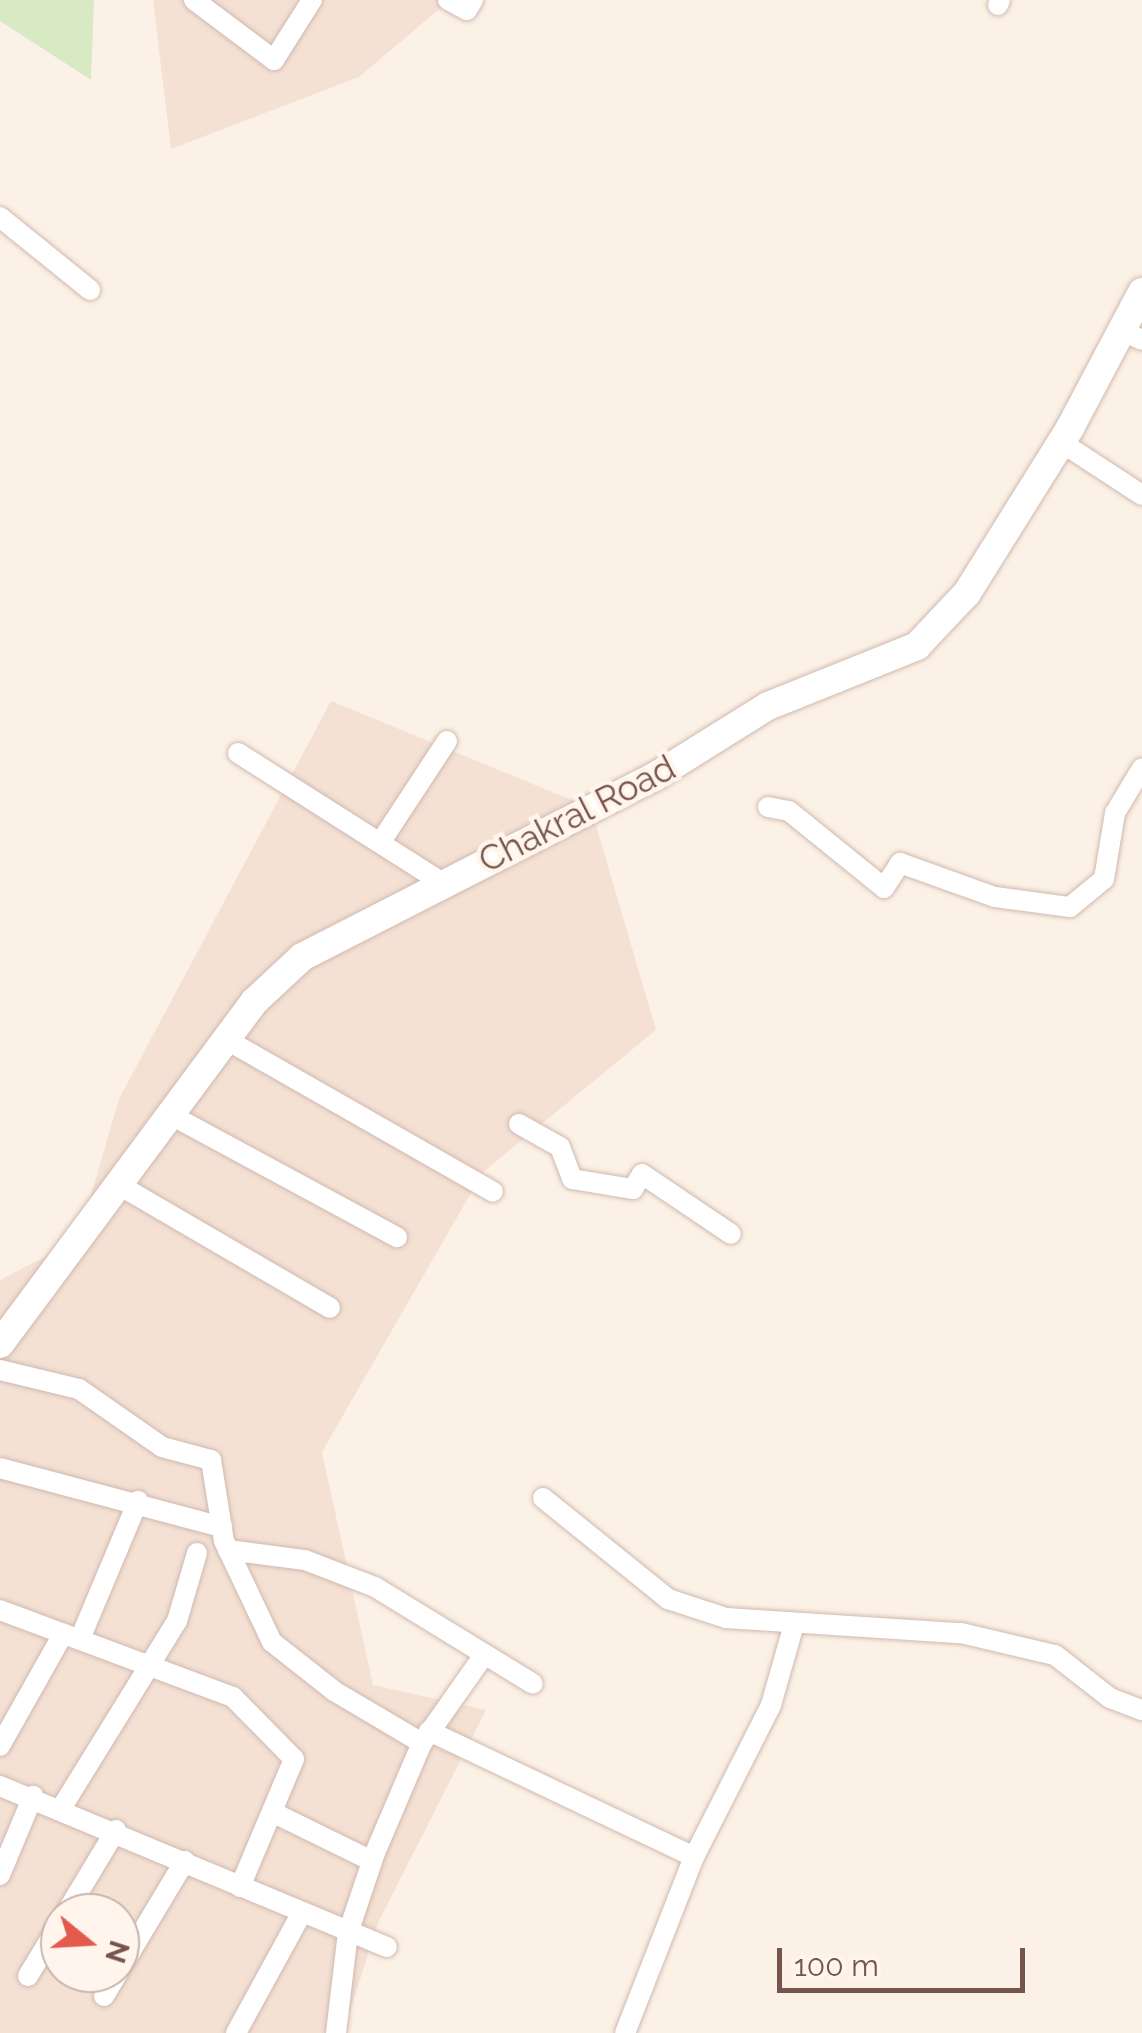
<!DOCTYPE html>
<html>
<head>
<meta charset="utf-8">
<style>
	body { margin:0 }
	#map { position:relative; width:1142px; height:2033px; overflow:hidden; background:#fcf1e6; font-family:Raleway,sans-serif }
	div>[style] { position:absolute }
	.residential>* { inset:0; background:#f4e1d4 }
	.green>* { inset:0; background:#d8eac4 }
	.roads { filter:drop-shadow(0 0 2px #d0b9af) drop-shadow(0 0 2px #d0b9af) }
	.street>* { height:20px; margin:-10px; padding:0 10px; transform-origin:10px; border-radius:10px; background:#fff }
	.secondary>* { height:28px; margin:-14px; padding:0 14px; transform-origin:14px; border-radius:14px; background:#fff }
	span { translate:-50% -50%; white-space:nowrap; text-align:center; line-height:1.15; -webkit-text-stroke:9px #fff5ec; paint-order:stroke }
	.street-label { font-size:35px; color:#75544b }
	.north { position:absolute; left:40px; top:1893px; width:100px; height:100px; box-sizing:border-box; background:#fff5ec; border:2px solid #c8b5ac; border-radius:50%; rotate:108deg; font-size:28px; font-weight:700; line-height:40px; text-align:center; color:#75544b }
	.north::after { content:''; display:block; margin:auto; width:35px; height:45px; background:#e45b4d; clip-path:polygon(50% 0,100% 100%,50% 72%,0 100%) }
	.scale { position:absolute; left:777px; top:1948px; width:248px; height:45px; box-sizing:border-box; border:5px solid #75544b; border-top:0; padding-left:12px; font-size:30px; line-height:35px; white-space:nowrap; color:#75544b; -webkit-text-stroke:8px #fff5ec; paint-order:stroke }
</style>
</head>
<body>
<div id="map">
	<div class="residential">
		<div style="clip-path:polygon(153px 0,450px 0,359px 77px,171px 149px)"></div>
		<div style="clip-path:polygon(evenodd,331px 701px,591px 808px,656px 1030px,483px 1172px,322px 1452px,373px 1685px,486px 1710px,378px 1923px,343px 2033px,0 2033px,0 1280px,78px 1240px,119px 1099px,331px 701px,60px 1913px,120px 1913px,120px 1973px,60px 1973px,60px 1913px)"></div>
	</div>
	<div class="green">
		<div style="clip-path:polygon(0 0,94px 0,91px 80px,0 21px)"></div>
	</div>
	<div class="roads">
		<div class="street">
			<div style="left:194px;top:0;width:100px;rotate:36.9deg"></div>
			<div style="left:274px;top:60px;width:71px;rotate:-57.7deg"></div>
			<div style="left:448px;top:0;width:21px;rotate:28deg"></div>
			<div style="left:467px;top:10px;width:12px;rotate:-59deg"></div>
			<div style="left:998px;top:5px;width:5px;rotate:-68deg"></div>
			<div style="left:0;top:217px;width:116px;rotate:39deg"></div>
			<div style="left:1122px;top:331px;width:22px;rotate:24deg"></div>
			<div style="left:1061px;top:442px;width:97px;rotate:33.2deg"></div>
			<div style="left:238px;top:753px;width:243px;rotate:32.4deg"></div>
			<div style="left:768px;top:807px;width:21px;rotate:11deg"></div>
			<div style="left:789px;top:811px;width:122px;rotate:39deg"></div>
			<div style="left:884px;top:888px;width:30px;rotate:-57deg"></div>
			<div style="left:900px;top:863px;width:101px;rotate:19.7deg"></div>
			<div style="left:995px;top:897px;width:76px;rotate:7.6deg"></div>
			<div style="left:1070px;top:907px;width:44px;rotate:-39.5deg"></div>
			<div style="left:1104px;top:879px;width:67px;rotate:-80.5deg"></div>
			<div style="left:1115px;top:813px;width:52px;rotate:-59deg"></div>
			<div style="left:380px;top:843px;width:122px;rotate:-56.7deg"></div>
			<div style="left:227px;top:1040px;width:306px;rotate:29.7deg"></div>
			<div style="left:171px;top:1115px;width:257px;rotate:28.4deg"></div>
			<div style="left:519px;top:1124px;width:47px;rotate:29.3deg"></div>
			<div style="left:560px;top:1147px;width:34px;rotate:69deg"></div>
			<div style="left:572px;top:1179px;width:62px;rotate:9.3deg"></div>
			<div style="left:633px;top:1189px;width:17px;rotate:-59deg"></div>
			<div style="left:642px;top:1174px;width:107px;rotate:34deg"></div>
			<div style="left:119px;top:1185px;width:244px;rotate:30.2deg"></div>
			<div style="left:0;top:1370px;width:81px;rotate:13.5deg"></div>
			<div style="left:79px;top:1389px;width:101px;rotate:34.9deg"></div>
			<div style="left:162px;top:1447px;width:51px;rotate:14.9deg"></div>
			<div style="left:211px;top:1460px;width:82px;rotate:80.9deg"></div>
			<div style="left:224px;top:1541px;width:112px;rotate:64.6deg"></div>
			<div style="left:272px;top:1642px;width:79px;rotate:38.3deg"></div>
			<div style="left:334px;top:1691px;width:102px;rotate:30.6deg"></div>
			<div style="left:0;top:1468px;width:230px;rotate:14.9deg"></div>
			<div style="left:543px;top:1498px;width:161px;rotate:38.9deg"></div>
			<div style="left:668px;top:1599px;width:61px;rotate:18.1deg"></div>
			<div style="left:726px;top:1618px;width:235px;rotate:3.7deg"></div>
			<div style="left:961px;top:1633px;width:97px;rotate:13.2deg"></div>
			<div style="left:1055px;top:1655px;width:70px;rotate:38deg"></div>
			<div style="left:1110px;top:1698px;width:34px;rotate:21deg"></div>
			<div style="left:228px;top:1550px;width:78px;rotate:7.4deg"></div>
			<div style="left:305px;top:1560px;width:75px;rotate:21.1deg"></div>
			<div style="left:375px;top:1587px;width:185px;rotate:31.5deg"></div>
			<div style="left:0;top:1610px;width:249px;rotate:20.5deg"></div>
			<div style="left:233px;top:1697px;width:87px;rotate:45.5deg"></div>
			<div style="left:294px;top:1759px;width:139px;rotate:112.9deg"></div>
			<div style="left:80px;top:1639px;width:150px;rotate:-67.2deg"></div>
			<div style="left:429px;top:1731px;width:293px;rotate:25.4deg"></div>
			<div style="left:0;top:1746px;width:129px;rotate:-60.6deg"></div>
			<div style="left:0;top:1786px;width:419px;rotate:22.6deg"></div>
			<div style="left:62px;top:1807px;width:219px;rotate:-58.3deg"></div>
			<div style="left:177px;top:1621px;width:71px;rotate:-73.6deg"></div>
			<div style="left:274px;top:1813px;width:109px;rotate:26.1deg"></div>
			<div style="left:0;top:1875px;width:86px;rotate:-67.3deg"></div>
			<div style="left:66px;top:1913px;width:97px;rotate:-58.9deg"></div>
			<div style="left:120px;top:1969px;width:126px;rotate:-59deg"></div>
			<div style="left:28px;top:1976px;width:62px;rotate:-58.9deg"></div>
			<div style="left:104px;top:1996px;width:27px;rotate:-59deg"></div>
			<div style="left:236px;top:2033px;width:133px;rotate:-61.3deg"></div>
			<div style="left:336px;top:2033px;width:101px;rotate:-83.2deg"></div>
			<div style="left:348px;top:1933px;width:84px;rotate:-71.4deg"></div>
			<div style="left:375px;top:1853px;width:120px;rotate:-66.9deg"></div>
			<div style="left:422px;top:1743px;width:108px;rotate:-54.8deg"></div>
			<div style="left:625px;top:2033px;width:189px;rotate:-68.6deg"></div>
			<div style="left:694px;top:1857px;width:170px;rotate:-63.1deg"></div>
			<div style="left:771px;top:1705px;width:84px;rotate:-74.1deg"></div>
		</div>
		<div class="secondary">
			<div style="left:0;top:1344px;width:427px;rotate:-53.4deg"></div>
			<div style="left:255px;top:1001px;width:64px;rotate:-43.1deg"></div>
			<div style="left:302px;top:957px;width:401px;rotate:-27.1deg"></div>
			<div style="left:659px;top:774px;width:128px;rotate:-32deg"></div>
			<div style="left:768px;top:706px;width:161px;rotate:-21.9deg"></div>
			<div style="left:917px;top:646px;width:73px;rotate:-46.7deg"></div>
			<div style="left:967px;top:593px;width:195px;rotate:-58deg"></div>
			<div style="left:1070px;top:428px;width:154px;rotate:-62.1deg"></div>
		</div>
	</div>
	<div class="street-label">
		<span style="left:577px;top:814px;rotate:-27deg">Chakral Road</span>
	</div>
	<div class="north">N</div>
	<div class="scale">100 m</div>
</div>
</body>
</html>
